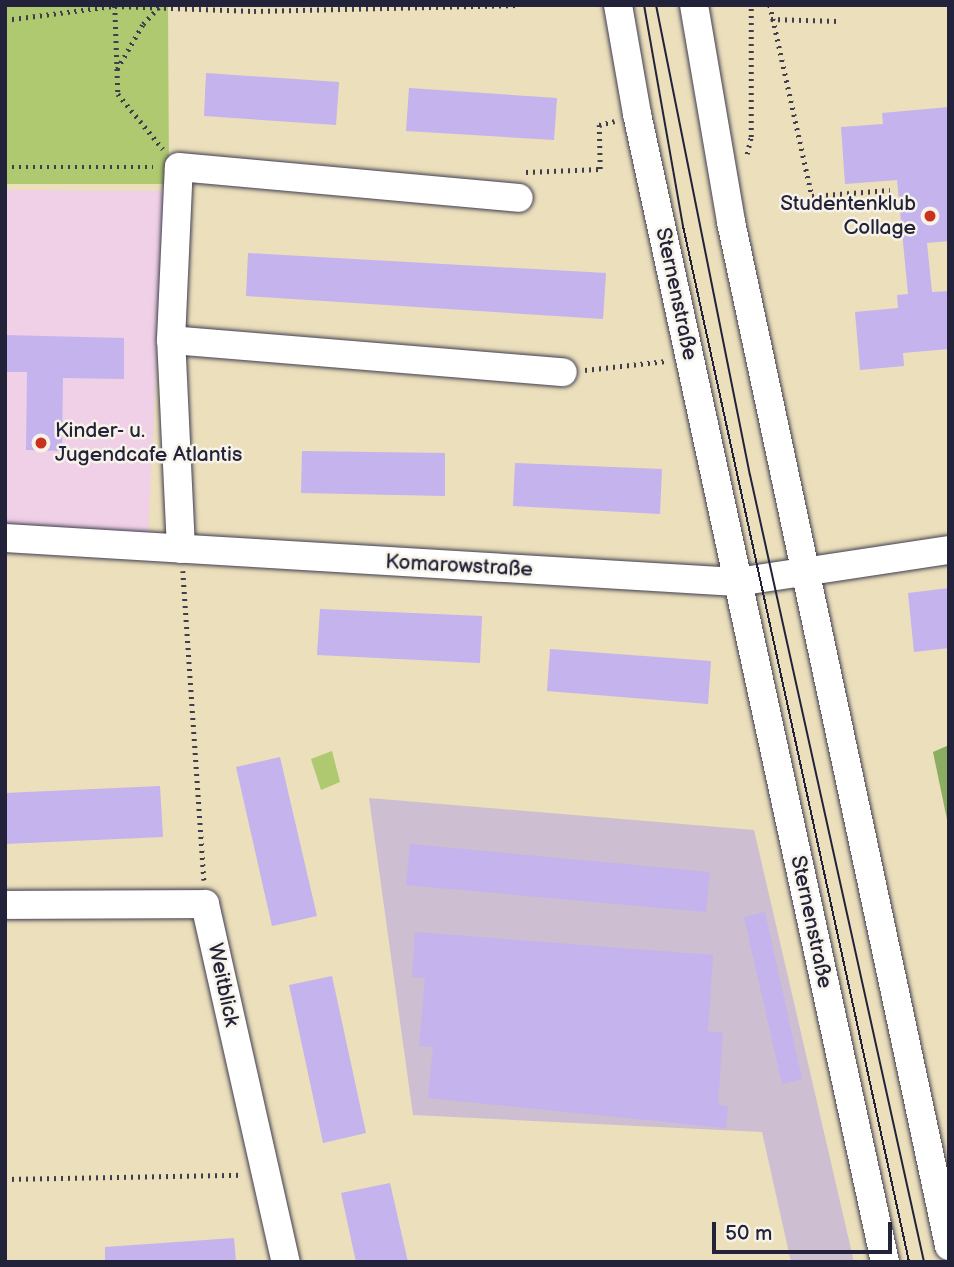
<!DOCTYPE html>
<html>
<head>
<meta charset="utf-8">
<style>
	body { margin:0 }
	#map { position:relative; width:954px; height:1267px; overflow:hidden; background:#ebdfbc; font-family:"Balsamiq Sans",sans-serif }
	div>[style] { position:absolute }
	.built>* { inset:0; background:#efd0e6 }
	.industrial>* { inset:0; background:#cdbed2 }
	.green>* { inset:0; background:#afc970 }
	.forest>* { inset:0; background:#8bad62 }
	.building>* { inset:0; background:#c4b3ed }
	.path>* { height:4.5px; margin-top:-2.25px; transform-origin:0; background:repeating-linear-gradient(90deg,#403e4e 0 2px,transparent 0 7px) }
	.roads { filter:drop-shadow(0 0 2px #403e4e) drop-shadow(0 0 2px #403e4e) }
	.minor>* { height:28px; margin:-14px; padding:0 14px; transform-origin:14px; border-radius:14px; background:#fff }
	.tram>* { height:2px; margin:-1px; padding:0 1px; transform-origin:1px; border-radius:1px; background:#22223b }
	.dots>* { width:19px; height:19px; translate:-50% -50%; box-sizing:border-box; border:4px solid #f7f3e8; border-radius:50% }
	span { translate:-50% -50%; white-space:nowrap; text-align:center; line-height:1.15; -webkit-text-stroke:5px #f7f3e8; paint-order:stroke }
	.poi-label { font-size:21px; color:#22223b }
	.right { translate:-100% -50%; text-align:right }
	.left { translate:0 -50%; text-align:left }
	.street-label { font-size:21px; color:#22223b }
	.frame { position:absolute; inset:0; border:7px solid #22223b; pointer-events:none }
	.scale { position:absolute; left:712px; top:1222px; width:180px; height:32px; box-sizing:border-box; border:4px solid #22223b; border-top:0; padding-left:9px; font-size:21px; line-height:24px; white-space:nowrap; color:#22223b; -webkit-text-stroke:5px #f7f3e8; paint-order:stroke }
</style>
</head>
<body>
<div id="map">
	<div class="built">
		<div style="clip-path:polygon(5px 190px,165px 191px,148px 536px,5px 530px)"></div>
	</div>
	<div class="industrial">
		<div style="clip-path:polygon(369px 798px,754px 830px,854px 1262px,791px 1262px,762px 1132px,413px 1115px)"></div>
	</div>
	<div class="green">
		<div style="clip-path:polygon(5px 5px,168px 5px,169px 184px,5px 184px)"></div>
		<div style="clip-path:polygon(332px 751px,340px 782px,321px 790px,311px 759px)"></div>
	</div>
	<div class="forest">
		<div style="clip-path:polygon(949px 745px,949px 829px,933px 752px)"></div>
	</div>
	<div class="building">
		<div style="clip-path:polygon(206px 73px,339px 82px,336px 125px,204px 116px)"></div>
		<div style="clip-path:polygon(409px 88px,557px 98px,554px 140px,406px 131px)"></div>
		<div style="clip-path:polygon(949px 107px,949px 241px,927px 243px,932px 292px,949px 291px,949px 349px,903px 353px,904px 366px,860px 370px,855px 312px,898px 308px,897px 295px,908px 294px,897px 180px,845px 184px,841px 127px,883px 124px,882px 113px)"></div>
		<div style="clip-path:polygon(248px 253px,606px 273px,603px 319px,246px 296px)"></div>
		<div style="clip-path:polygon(5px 335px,124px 338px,124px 379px,63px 378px,62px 451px,26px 450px,27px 372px,5px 372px)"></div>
		<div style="clip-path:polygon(302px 451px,445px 453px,445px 496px,301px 493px)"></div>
		<div style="clip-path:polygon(515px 463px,662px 469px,660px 514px,513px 506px)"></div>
		<div style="clip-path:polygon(949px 588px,949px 648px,914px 652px,908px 593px)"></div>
		<div style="clip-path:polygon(320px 609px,482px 616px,480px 663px,317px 655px)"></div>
		<div style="clip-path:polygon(550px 649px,711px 661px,708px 704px,547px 691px)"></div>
		<div style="clip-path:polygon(280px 757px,317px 916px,272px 926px,236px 767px)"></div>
		<div style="clip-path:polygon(160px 786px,163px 837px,5px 844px,5px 793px)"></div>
		<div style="clip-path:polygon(410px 844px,710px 872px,706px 912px,406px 885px)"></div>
		<div style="clip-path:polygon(765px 912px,802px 1079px,782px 1084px,744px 917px)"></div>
		<div style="clip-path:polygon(415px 932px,713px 955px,708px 1031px,723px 1033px,718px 1105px,728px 1106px,726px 1128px,428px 1098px,433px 1047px,419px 1046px,425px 978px,412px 977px)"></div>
		<div style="clip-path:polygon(332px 976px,366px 1133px,323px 1143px,289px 985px)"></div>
		<div style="clip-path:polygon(390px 1183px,408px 1262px,356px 1262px,341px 1193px)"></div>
		<div style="clip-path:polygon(234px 1238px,236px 1262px,105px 1262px,105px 1247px)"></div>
	</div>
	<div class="path">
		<div style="left:770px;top:5px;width:196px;rotate:77.6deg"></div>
		<div style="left:812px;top:196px;width:78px;rotate:-4.4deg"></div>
		<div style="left:115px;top:6px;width:88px;rotate:88deg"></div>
		<div style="left:118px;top:94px;width:71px;rotate:50.7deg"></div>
		<div style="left:771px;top:19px;width:68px;rotate:1.7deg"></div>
		<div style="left:5px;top:20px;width:111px;rotate:-7.3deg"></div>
		<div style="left:115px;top:6px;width:139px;rotate:2.1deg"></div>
		<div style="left:254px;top:11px;width:264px;rotate:-1.3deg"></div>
		<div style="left:117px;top:69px;width:52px;rotate:-60deg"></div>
		<div style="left:143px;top:24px;width:23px;rotate:-47deg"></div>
		<div style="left:747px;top:154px;width:17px;rotate:-77deg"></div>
		<div style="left:751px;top:137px;width:132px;rotate:-90deg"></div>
		<div style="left:5px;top:167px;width:148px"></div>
		<div style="left:526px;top:172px;width:74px;rotate:-2.3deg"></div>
		<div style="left:600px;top:169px;width:44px;rotate:-91.3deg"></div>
		<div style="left:599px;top:125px;width:16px;rotate:-14deg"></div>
		<div style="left:585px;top:370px;width:82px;rotate:-6.3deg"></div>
		<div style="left:183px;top:571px;width:310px;rotate:86.1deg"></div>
		<div style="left:5px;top:1179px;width:237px;rotate:-1deg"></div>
	</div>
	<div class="roads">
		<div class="minor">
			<div style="left:618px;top:5px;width:111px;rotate:80.1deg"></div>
			<div style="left:637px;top:114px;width:1174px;rotate:77.81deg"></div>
			<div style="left:694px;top:5px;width:220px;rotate:80.3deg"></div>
			<div style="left:731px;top:222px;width:1047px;rotate:77.98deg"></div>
			<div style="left:171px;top:340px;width:393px;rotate:4.7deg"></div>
			<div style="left:5px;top:538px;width:733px;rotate:3.44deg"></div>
			<div style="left:737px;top:582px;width:214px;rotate:-8.6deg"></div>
			<div style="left:181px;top:549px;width:209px;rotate:-92.7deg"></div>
			<div style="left:171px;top:340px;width:173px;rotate:-87.4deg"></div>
			<div style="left:179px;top:167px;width:341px;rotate:5.2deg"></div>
			<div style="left:5px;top:905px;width:200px;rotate:-0.3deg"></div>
			<div style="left:205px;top:904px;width:367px;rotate:77.3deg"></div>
		</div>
	</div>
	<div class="tram">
		<div style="left:644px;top:5px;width:224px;rotate:80deg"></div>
		<div style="left:683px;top:226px;width:1060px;rotate:77.69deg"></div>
		<div style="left:656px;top:5px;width:479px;rotate:78.7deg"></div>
		<div style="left:750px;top:475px;width:806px;rotate:77.53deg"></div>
	</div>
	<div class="dots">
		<div style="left:930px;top:216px;background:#c8321e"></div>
		<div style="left:41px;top:443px;background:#c8321e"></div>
	</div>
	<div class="poi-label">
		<span class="right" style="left:916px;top:216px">Studentenklub<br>Collage</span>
		<span class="left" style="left:55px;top:443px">Kinder- u.<br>Jugendcafe Atlantis</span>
	</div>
	<div class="street-label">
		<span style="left:676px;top:294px;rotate:78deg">Sternenstraße</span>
		<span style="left:459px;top:566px;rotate:3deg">Komarowstraße</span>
		<span style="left:811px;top:922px;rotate:78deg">Sternenstraße</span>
		<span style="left:223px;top:985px;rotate:78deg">Weitblick</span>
	</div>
	<div class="frame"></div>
	<div class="scale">50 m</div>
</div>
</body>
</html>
